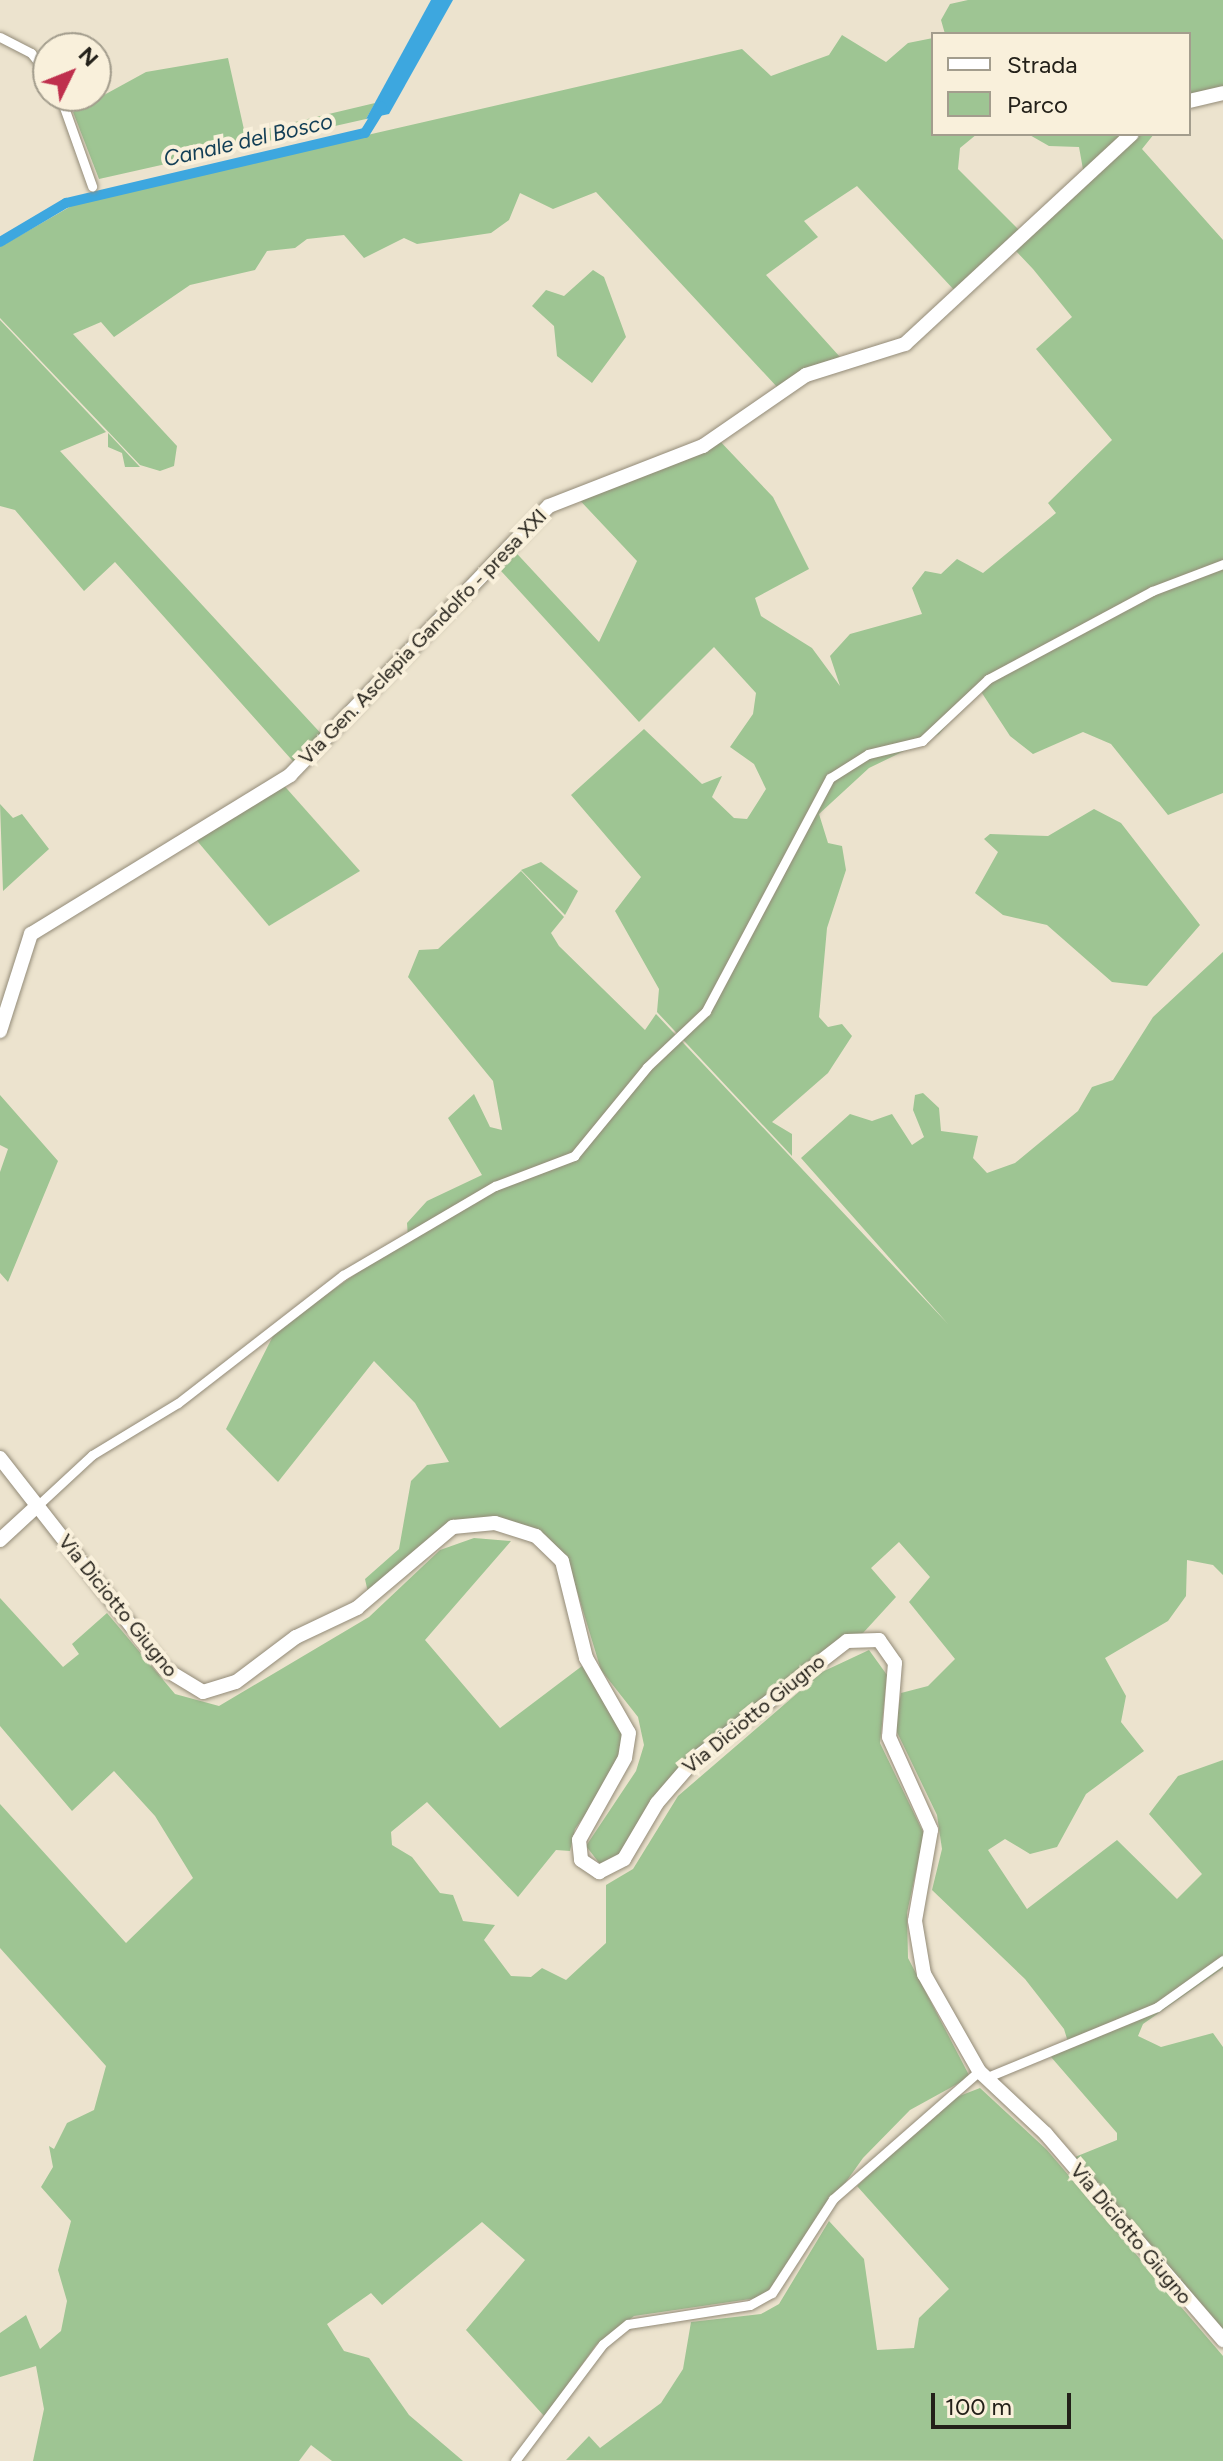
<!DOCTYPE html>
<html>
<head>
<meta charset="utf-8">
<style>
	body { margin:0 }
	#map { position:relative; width:1223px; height:2461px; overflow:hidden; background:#ece3ce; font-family:Figtree,sans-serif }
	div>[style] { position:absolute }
	.green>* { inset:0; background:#9ec593 }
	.water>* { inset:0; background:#3da7df }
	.canal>* { height:10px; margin:-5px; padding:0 5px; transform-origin:5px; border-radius:5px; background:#3da7df }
	.roads { filter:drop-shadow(0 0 2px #938b78) drop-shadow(0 0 2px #938b78) }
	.street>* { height:9px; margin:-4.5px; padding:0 4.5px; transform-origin:4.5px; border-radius:4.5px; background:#fff }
	.secondary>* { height:14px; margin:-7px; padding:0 7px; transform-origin:7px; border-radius:7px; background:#fff }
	span { translate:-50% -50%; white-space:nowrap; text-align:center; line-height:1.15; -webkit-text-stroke:8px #f9f0db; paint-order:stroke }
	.street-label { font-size:20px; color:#232019 }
	.water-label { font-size:22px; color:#123e56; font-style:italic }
	.legend { position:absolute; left:931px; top:32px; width:260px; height:104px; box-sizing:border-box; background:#f9f0db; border:2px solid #a39d8d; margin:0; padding:10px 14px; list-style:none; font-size:24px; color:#232019 }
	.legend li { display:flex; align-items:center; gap:16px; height:40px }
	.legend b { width:40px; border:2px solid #a39d8d }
	.north { position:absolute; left:32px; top:32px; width:80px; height:80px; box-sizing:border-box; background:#f9f0db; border:2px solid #a39d8d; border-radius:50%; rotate:47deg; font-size:22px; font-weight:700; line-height:32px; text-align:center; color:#232019 }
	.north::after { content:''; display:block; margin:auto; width:28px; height:36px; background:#bf2f4d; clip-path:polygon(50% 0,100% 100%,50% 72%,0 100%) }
	.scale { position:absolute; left:931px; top:2393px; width:140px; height:36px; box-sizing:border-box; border:4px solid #232019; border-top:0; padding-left:10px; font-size:24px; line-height:28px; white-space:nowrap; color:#232019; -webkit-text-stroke:6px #f9f0db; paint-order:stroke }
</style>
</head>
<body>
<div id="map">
	<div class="green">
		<div style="clip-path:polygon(968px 0,1223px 0,1223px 90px,1189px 95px,1189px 34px,945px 34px,941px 20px,950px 4px)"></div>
		<div style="clip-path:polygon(842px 35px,886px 62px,908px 43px,933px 38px,933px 134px,977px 134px,960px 148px,958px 169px,1027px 238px,1084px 175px,1079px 147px,1049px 146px,1028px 134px,1154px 134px,1142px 149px,1223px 240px,1223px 793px,1168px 815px,1111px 744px,1083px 732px,1033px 754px,1010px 736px,978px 687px,939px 734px,869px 768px,819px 814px,828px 843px,842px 846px,846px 870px,827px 928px,819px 1017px,828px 1027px,842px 1024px,852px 1036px,828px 1073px,772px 1122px,792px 1134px,792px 1156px,657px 1012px,659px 989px,615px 911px,641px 877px,571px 795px,644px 729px,702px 784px,722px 776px,712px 797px,734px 818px,747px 819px,766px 789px,754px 764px,730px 747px,753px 714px,756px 693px,714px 647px,639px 722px,491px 560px,507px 543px,599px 642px,637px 561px,573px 493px,717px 438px,773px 497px,809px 569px,755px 598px,761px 616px,812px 648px,840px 686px,830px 656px,850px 634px,922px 614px,912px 588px,925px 571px,941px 574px,957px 559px,983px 573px,1056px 513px,1048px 503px,1112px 440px,1036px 349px,1072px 317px,1033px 269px,1015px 250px,956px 292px,857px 186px,804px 221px,818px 237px,766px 275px,840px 357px,778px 388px,596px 192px,553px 209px,520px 193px,509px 220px,491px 233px,417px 244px,404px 238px,364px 258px,344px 235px,307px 239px,295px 248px,267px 251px,255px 270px,190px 285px,114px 337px,101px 322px,73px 334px,177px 446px,174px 466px,160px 471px,140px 465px,0 318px,0 247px,80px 201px,742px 49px,771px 76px,829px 55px)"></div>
		<div style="clip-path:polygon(228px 58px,245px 134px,375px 103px,366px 119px,99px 179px,73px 112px,146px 72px)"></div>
		<div style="clip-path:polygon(593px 270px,604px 277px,626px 337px,592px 383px,557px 356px,554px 326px,532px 306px,546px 290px,564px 296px)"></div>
		<div style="clip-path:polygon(0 320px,106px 432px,60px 451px,326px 739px,299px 768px,115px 562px,84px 591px,15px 510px,0 506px)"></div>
		<div style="clip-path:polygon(108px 433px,140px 467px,125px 467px,122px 453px,108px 447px)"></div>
		<div style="clip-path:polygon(280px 781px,360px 871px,269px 926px,193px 836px)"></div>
		<div style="clip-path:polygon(0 804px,13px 818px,22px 814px,49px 849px,3px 891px)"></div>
		<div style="clip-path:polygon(1094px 809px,1121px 823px,1200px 925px,1147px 986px,1112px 982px,1047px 925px,1003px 915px,975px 893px,998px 852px,984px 839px,990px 834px,1048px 836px)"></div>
		<div style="clip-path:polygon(541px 862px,578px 891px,565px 915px,521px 870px)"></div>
		<div style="clip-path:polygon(521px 871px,564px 917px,551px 933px,559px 946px,645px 1030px,656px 1014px,948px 1324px,801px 1158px,850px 1114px,872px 1121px,892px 1114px,912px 1145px,924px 1137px,913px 1110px,915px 1095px,923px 1093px,939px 1108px,941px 1131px,978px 1136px,973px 1158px,987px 1173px,1015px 1163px,1078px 1111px,1092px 1087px,1113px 1080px,1153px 1017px,1223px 952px,1223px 1575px,1213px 1565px,1187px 1560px,1186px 1596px,1168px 1621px,1105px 1658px,1126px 1696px,1121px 1722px,1144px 1751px,1086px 1794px,1057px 1847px,1030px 1854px,1005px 1839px,988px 1850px,1027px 1909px,1117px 1840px,1177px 1899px,1202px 1874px,1149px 1814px,1178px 1776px,1223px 1760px,1223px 1968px,1143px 2024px,1138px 2036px,1161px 2047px,1213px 2033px,1223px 2047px,1223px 2331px,1075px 2157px,1117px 2140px,1117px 2133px,1051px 2057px,1068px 2042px,1064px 2029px,1025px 1979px,932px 1890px,942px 1849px,937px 1815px,895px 1728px,901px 1693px,928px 1686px,955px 1659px,909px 1602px,930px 1577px,899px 1542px,871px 1568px,896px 1597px,863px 1633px,812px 1659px,724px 1730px,620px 1858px,603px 1868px,586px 1846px,636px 1771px,644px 1745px,638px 1717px,601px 1670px,566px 1555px,534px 1529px,442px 1528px,369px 1597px,365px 1579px,399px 1549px,411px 1481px,427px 1465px,449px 1462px,415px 1403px,374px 1361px,278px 1482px,226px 1429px,276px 1330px,408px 1237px,407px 1223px,427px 1201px,482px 1175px,448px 1118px,474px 1094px,490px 1127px,502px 1130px,493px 1081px,408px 977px,419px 950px,438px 949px)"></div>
		<div style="clip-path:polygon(0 1095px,58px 1161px,8px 1282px,0 1273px,0 1172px,8px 1149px,0 1145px)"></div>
		<div style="clip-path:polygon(474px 1538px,511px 1541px,425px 1640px,500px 1728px,582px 1666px,625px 1736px,616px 1772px,575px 1829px,570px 1851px,556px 1850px,518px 1897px,427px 1802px,391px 1832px,392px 1845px,412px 1857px,440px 1893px,453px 1895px,463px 1921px,495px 1925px,484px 1940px,511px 1976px,531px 1977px,542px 1968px,566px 1980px,606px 1943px,606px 1885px,633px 1869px,678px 1796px,822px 1672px,869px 1650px,887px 1675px,880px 1743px,924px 1834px,907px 1913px,908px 1958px,970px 2077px,910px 2110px,863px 2158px,764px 2297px,634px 2316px,596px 2345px,545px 2417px,466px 2330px,525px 2260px,482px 2222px,382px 2305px,371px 2293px,327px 2324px,344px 2351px,369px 2358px,409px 2415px,463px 2461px,332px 2461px,311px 2445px,299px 2461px,33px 2461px,44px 2409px,36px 2366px,0 2377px,0 2333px,26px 2315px,40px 2349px,61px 2331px,67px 2301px,58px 2270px,71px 2221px,41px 2187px,53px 2167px,49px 2146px,54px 2149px,67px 2123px,94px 2110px,106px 2066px,0 1948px,0 1804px,126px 1943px,193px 1878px,155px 1816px,114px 1771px,72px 1811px,0 1726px,0 1598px,63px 1667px,79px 1654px,72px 1644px,107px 1613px,175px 1694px,219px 1706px,369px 1617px,440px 1550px)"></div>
		<div style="clip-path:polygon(980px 2088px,1047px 2150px,1223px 2356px,1223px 2461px,566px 2460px,589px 2436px,600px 2448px,661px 2403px,683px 2369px,691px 2322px,761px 2314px,779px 2304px,829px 2221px,864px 2259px,877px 2350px,914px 2348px,919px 2318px,949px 2289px,857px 2186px,949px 2100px)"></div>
	</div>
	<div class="water">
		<div style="clip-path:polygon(431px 0,453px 0,389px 114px,366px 119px)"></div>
	</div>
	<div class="canal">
		<div style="left:0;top:242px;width:77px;rotate:-30.6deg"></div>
		<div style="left:66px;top:203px;width:307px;rotate:-13.2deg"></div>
		<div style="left:365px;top:133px;width:31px;rotate:-58deg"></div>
	</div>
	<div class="roads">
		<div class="street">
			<div style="left:0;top:37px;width:35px;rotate:27deg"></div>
			<div style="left:31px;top:53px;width:27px;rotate:51deg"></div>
			<div style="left:60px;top:96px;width:96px;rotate:70.4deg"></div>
			<div style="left:37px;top:1506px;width:75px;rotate:-42.8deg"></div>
			<div style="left:92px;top:1455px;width:100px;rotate:-31.2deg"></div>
			<div style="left:178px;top:1403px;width:209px;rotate:-37.8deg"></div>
			<div style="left:343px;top:1275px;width:176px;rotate:-30.4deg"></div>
			<div style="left:495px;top:1186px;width:85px;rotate:-20.8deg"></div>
			<div style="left:574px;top:1156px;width:115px;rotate:-50.6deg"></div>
			<div style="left:647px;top:1067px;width:81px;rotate:-43.5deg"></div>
			<div style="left:706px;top:1011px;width:264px;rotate:-62deg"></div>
			<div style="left:830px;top:778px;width:45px;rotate:-32.3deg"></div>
			<div style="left:868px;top:754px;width:56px;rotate:-13.5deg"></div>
			<div style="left:922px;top:741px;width:91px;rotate:-43.2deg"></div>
			<div style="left:988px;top:679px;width:186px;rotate:-28.2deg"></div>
			<div style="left:1152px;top:591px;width:76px;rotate:-20.8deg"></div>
			<div style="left:985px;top:2078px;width:186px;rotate:-22.4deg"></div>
			<div style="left:1157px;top:2007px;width:81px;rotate:-35.5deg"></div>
			<div style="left:515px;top:2461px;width:146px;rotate:-53.1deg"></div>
			<div style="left:603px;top:2344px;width:32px;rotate:-39deg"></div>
			<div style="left:628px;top:2324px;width:123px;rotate:-8.9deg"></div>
			<div style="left:750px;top:2305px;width:25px;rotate:-29deg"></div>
			<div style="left:772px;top:2293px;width:112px;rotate:-57deg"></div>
			<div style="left:833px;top:2199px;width:194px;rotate:-41.2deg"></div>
		</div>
		<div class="secondary">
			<div style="left:1189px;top:101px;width:35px;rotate:-13deg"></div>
			<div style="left:0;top:1031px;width:102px;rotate:-72.3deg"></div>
			<div style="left:31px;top:934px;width:304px;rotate:-31.5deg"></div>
			<div style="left:290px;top:775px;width:373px;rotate:-46.1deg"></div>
			<div style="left:549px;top:506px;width:165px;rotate:-21.3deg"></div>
			<div style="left:703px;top:446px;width:125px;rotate:-34.6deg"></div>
			<div style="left:806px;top:375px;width:104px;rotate:-17.4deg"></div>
			<div style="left:905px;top:344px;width:309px;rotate:-42.8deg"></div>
			<div style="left:0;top:1458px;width:268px;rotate:52deg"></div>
			<div style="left:165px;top:1669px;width:44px;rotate:31.2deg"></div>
			<div style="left:203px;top:1692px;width:34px;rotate:-17deg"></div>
			<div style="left:236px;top:1682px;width:75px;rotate:-36.9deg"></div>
			<div style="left:296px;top:1637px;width:68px;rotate:-25.4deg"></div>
			<div style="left:357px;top:1608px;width:126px;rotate:-40.2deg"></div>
			<div style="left:453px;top:1527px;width:42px;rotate:-5.4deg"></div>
			<div style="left:495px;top:1523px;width:43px;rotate:17.6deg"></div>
			<div style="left:536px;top:1536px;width:36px;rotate:44deg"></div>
			<div style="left:562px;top:1561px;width:100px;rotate:76.1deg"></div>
			<div style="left:586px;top:1658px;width:86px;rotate:60.2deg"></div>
			<div style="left:629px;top:1733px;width:25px;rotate:99deg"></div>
			<div style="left:625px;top:1758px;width:94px;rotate:119.3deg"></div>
			<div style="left:579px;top:1840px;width:20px;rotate:84deg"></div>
			<div style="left:581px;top:1860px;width:22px;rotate:34deg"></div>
			<div style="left:599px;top:1872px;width:28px;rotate:-27deg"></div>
			<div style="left:624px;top:1859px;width:65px;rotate:-59.5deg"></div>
			<div style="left:657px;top:1803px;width:58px;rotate:-49.2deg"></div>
			<div style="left:695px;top:1759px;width:192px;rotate:-37.8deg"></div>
			<div style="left:847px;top:1641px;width:32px;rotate:-2deg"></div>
			<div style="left:879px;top:1640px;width:28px;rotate:55deg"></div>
			<div style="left:895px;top:1663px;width:74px;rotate:94.6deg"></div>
			<div style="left:889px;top:1737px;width:102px;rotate:65.7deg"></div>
			<div style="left:931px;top:1830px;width:92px;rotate:100deg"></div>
			<div style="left:915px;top:1921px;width:54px;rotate:80.4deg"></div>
			<div style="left:924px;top:1974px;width:112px;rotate:60.4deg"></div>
			<div style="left:979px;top:2071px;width:92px;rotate:43.2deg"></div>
			<div style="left:1046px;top:2134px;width:272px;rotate:49.3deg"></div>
			<div style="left:0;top:1540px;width:50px;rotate:-42.6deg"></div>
		</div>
	</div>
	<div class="street-label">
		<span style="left:423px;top:637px;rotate:-46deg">Via Gen. Asclepia Gandolfo - presa XXI</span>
		<span style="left:118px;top:1606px;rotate:51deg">Via Diciotto Giugno</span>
		<span style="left:754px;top:1714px;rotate:-39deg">Via Diciotto Giugno</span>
		<span style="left:1131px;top:2234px;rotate:50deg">Via Diciotto Giugno</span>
	</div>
	<div class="water-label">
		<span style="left:248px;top:140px;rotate:-13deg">Canale del Bosco</span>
	</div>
	<ul class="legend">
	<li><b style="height:10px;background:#fff"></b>Strada</li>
	<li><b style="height:22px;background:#9ec593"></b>Parco</li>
	</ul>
	<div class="north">N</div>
	<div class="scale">100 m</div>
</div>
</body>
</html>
